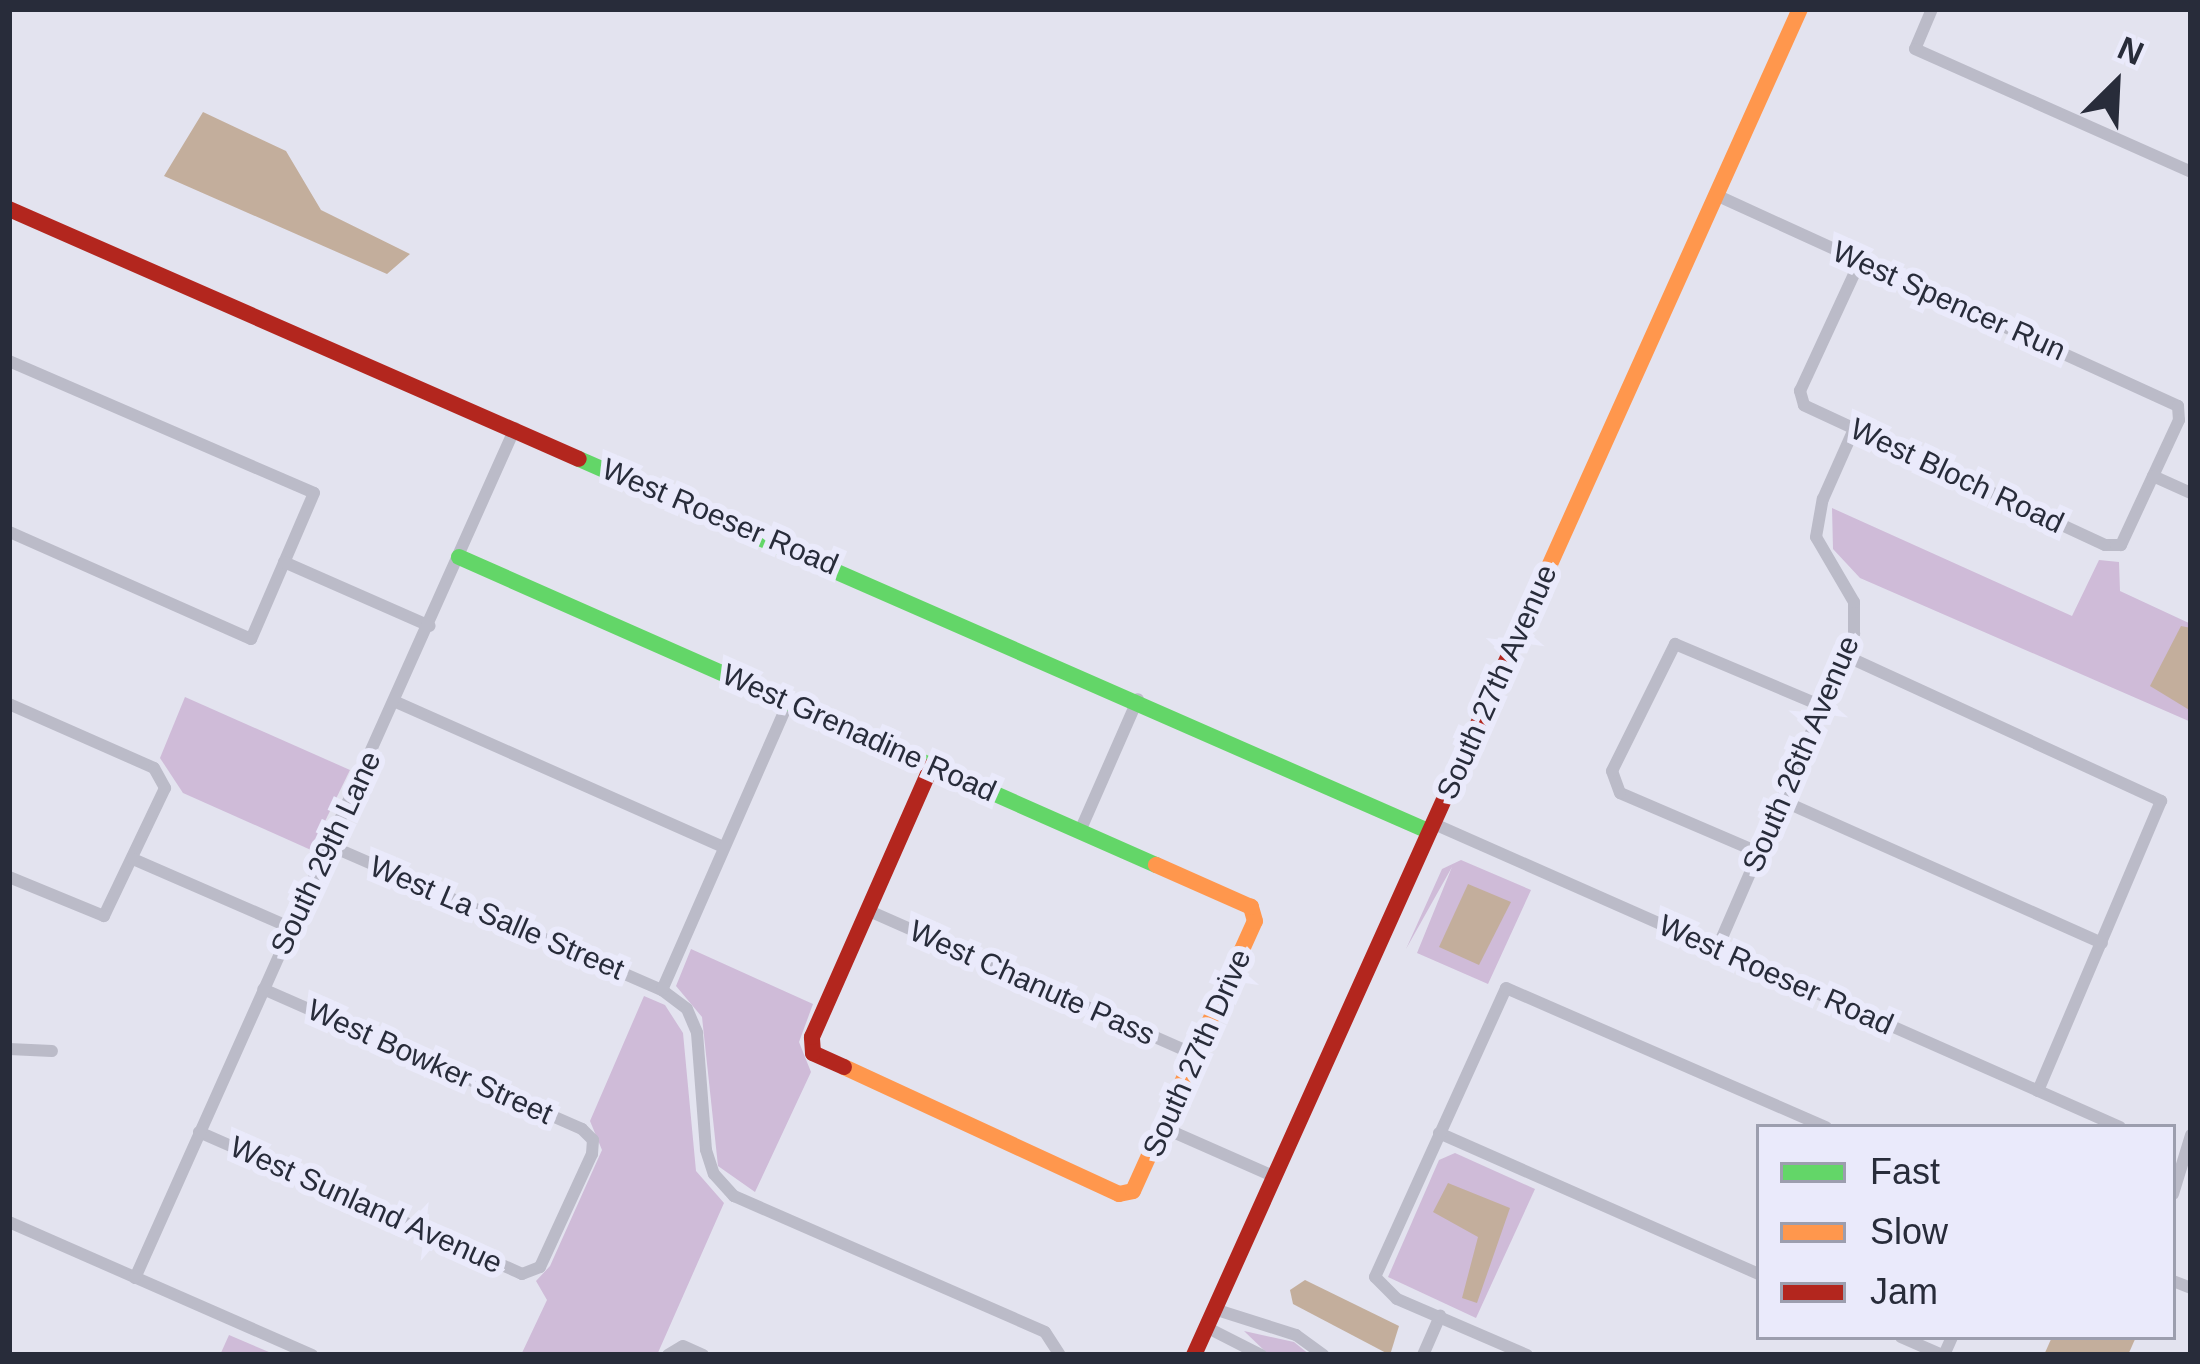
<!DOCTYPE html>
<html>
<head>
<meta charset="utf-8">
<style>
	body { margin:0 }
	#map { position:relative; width:2200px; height:1364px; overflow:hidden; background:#e3e3ef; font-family:Helvetica,sans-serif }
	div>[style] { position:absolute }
	.green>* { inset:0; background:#cfbbd8 }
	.water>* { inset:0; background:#c3ae9c }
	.street>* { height:12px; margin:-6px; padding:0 6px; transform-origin:6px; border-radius:6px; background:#bbbbc8 }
	.fast>* { height:16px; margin:-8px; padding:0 8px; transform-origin:8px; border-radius:8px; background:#63d668 }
	.slow>* { height:16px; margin:-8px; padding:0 8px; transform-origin:8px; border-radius:8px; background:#ff974d }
	.jam>* { height:16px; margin:-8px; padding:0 8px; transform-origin:8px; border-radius:8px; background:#b3261e }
	span { translate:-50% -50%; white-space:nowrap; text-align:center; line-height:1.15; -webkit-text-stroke:12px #eaeafb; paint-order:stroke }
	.street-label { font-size:30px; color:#282c3a }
	.frame { position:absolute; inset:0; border:12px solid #282c3a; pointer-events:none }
	.legend { position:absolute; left:1756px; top:1124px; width:420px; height:216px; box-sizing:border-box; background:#eaeafb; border:3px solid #9c9eae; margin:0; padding:15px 21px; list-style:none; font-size:36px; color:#282c3a }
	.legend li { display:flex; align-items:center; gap:24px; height:60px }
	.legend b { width:60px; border:3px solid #9c9eae }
	.north { position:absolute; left:2056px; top:24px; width:120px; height:120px; -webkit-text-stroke:9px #eaeafb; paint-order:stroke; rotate:24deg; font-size:33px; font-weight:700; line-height:48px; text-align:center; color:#282c3a }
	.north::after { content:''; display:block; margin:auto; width:42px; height:54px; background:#282c3a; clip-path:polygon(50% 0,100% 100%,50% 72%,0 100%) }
</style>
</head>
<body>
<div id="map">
	<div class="green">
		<div style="clip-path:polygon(1832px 508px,2072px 616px,2099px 560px,2119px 562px,2120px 591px,2191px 624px,2191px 722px,1860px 578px,1833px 549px)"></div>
		<div style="clip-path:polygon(185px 697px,350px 770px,311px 850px,183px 793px,160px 758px)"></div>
		<div style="clip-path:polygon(1461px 860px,1531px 890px,1488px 984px,1417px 953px,1452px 867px,1406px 949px,1442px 869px)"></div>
		<div style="clip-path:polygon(691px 949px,813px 1004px,799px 1042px,811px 1072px,755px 1192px,718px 1166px,702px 1017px,676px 986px)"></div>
		<div style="clip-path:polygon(644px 996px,665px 1005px,683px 1033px,696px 1171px,724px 1203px,657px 1355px,521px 1355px,547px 1300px,536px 1281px,550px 1266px,602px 1150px,590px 1121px)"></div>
		<div style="clip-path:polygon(1455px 1153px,1535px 1189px,1476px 1318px,1388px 1277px,1439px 1160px)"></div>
		<div style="clip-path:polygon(1244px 1331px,1294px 1342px,1310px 1355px,1269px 1355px)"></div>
		<div style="clip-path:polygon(229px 1335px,276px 1355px,220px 1355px)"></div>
	</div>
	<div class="water">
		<div style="clip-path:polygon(203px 112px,286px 151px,321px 210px,410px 254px,387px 274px,164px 176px)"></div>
		<div style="clip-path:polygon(2181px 626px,2191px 628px,2191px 711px,2150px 686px)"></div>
		<div style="clip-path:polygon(1468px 884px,1511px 902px,1479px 965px,1439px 947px)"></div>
		<div style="clip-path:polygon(1448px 1183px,1510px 1208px,1477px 1303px,1462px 1298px,1478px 1237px,1433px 1212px)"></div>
		<div style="clip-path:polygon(1305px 1280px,1399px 1326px,1390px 1355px,1293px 1304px,1290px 1290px)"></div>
		<div style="clip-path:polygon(2052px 1337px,2136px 1337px,2128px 1355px,2044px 1355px)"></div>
	</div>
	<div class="street">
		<div style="left:1932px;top:9px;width:43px;rotate:113deg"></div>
		<div style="left:1915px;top:49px;width:302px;rotate:24deg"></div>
		<div style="left:1716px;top:195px;width:508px;rotate:24.55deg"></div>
		<div style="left:2178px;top:406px;width:14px;rotate:86deg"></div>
		<div style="left:2179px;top:420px;width:138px;rotate:114.9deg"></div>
		<div style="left:2121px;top:545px;width:16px;rotate:180deg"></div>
		<div style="left:2105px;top:545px;width:332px;rotate:-155.1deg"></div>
		<div style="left:1804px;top:405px;width:15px;rotate:-106deg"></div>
		<div style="left:1800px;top:391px;width:143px;rotate:-65.2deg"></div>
		<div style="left:9px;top:361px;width:332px;rotate:23.4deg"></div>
		<div style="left:314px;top:493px;width:159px;rotate:113.3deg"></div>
		<div style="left:251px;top:639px;width:265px;rotate:-156.1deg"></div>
		<div style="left:2153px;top:476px;width:42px;rotate:24.1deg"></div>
		<div style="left:284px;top:562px;width:159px;rotate:23.7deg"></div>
		<div style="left:1846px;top:656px;width:347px;rotate:24.7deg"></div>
		<div style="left:2161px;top:801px;width:315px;rotate:113deg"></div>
		<div style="left:396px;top:702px;width:358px;rotate:23.9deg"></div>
		<div style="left:9px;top:704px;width:158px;rotate:23.8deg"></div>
		<div style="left:154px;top:768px;width:23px;rotate:61deg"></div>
		<div style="left:165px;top:788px;width:142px;rotate:115.5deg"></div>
		<div style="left:104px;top:916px;width:103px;rotate:-157.7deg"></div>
		<div style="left:1783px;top:801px;width:349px;rotate:24deg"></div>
		<div style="left:1432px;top:823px;width:752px;rotate:23.84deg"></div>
		<div style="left:1080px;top:831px;width:144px;rotate:-66.3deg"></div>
		<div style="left:333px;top:847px;width:359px;rotate:23.5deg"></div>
		<div style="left:662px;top:990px;width:31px;rotate:37deg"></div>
		<div style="left:687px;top:1009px;width:26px;rotate:67deg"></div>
		<div style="left:697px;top:1033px;width:117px;rotate:85.6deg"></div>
		<div style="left:706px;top:1150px;width:25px;rotate:72deg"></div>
		<div style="left:714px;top:1174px;width:30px;rotate:48deg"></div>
		<div style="left:734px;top:1196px;width:339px;rotate:23.6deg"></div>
		<div style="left:1045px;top:1332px;width:27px;rotate:57deg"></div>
		<div style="left:1760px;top:853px;width:152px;rotate:-156.8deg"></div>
		<div style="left:1620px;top:793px;width:23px;rotate:-110deg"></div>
		<div style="left:1612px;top:771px;width:142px;rotate:-63.6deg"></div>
		<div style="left:1675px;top:644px;width:162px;rotate:22.9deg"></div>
		<div style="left:133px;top:859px;width:176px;rotate:23.5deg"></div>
		<div style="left:867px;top:910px;width:360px;rotate:23.8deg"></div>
		<div style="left:1717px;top:949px;width:344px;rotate:-66.5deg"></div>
		<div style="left:1854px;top:634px;width:32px;rotate:-90deg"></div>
		<div style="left:1854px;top:602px;width:75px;rotate:-120.3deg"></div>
		<div style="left:1816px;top:537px;width:39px;rotate:-80deg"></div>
		<div style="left:1823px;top:499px;width:77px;rotate:-66.1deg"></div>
		<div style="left:662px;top:990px;width:316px;rotate:-66.3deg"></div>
		<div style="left:9px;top:1049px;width:43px;rotate:2.7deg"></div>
		<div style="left:1164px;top:1128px;width:119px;rotate:23.8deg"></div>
		<div style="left:199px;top:1132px;width:353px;rotate:23.7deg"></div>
		<div style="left:522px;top:1274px;width:19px;rotate:-21deg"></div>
		<div style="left:540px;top:1267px;width:124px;rotate:-65.3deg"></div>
		<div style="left:592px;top:1154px;width:14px;rotate:-86deg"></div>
		<div style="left:593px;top:1140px;width:16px;rotate:-135deg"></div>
		<div style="left:582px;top:1129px;width:348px;rotate:-156.3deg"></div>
		<div style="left:1439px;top:1133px;width:350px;rotate:23.8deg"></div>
		<div style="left:2173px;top:1194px;width:62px;rotate:-73deg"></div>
		<div style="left:9px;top:1222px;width:331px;rotate:23.7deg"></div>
		<div style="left:135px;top:1278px;width:931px;rotate:-65.91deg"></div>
		<div style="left:2173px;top:1281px;width:19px;rotate:21deg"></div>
		<div style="left:1214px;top:1309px;width:86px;rotate:17.6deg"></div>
		<div style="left:1296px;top:1335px;width:34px;rotate:36deg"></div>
		<div style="left:1206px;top:1327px;width:62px;rotate:27deg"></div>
		<div style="left:1901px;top:1337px;width:45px;rotate:23.7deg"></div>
		<div style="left:668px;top:1355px;width:17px;rotate:-31deg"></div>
		<div style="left:683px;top:1346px;width:22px;rotate:24deg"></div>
		<div style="left:1423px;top:1355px;width:43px;rotate:-66.4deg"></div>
		<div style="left:1527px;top:1355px;width:142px;rotate:-156.7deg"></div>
		<div style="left:1397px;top:1299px;width:31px;rotate:-135deg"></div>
		<div style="left:1375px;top:1277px;width:317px;rotate:-65.6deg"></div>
		<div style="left:1506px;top:988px;width:349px;rotate:23.5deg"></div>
		<div style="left:1944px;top:1355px;width:20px;rotate:-66deg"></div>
	</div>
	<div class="fast">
		<div style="left:579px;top:459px;width:927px;rotate:23.66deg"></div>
		<div style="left:459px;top:557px;width:762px;rotate:23.84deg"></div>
	</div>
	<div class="slow">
		<div style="left:1519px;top:633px;width:684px;rotate:-65.76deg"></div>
		<div style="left:844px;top:1067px;width:303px;rotate:24.8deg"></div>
		<div style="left:1119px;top:1194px;width:14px;rotate:-12deg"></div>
		<div style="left:1133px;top:1191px;width:296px;rotate:-65.7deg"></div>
		<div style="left:1255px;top:921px;width:15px;rotate:-106deg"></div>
		<div style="left:1251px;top:907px;width:104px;rotate:-156.1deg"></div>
	</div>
	<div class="jam">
		<div style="left:9px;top:209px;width:622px;rotate:23.68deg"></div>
		<div style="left:844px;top:1067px;width:34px;rotate:-156deg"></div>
		<div style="left:813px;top:1053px;width:16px;rotate:-94deg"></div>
		<div style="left:812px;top:1037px;width:297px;rotate:-66.2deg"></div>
		<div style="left:1194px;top:1355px;width:792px;rotate:-65.77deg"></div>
	</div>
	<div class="street-label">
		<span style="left:1949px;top:301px;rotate:24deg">West Spencer Run</span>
		<span style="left:1957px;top:476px;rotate:25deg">West Bloch Road</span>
		<span style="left:720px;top:517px;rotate:23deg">West Roeser Road</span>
		<span style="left:1497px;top:682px;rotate:-66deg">South 27th Avenue</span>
		<span style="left:859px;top:733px;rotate:24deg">West Grenadine Road</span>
		<span style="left:1801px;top:754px;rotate:-67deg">South 26th Avenue</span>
		<span style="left:326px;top:853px;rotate:-65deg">South 29th Lane</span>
		<span style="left:497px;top:918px;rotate:23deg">West La Salle Street</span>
		<span style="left:1776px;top:975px;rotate:24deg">West Roeser Road</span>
		<span style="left:1032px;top:983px;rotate:24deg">West Chanute Pass</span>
		<span style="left:1197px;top:1053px;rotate:-66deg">South 27th Drive</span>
		<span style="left:430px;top:1062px;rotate:24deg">West Bowker Street</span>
		<span style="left:366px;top:1205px;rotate:24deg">West Sunland Avenue</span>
	</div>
	<div class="frame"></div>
	<ul class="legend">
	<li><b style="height:15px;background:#63d668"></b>Fast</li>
	<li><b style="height:15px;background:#ff974d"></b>Slow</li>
	<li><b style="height:15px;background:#b3261e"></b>Jam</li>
	</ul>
	<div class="north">N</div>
</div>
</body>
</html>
